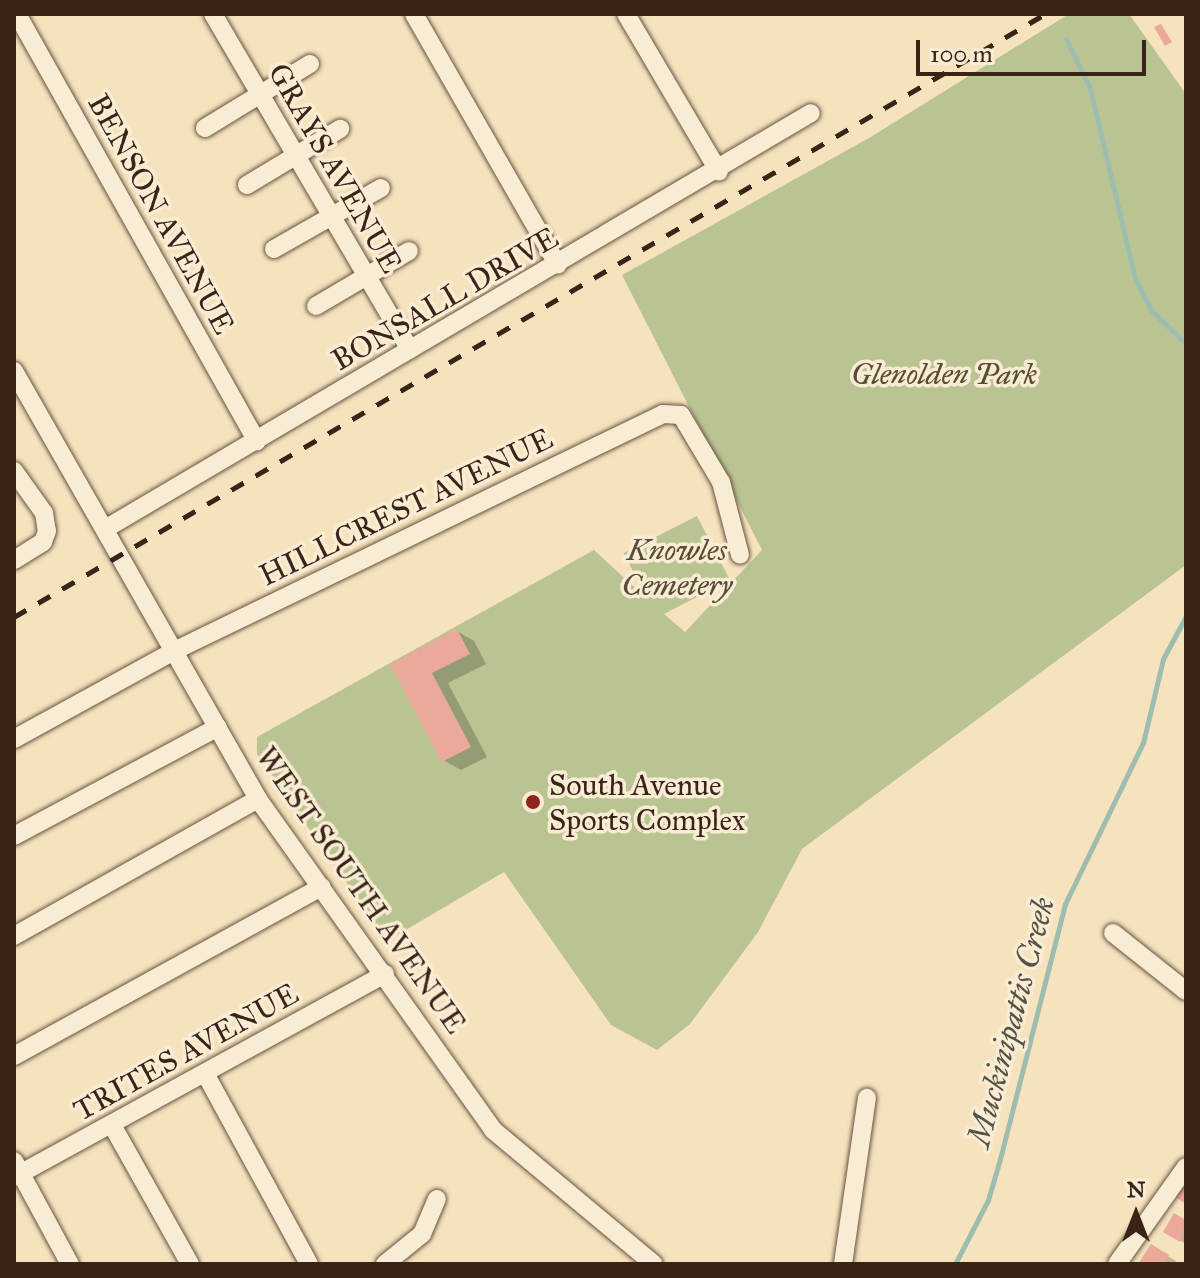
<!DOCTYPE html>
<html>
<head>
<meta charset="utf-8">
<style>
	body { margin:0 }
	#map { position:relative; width:1200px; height:1278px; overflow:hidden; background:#f6e2bd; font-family:"IM FELL Great Primer",serif }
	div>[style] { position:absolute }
	.green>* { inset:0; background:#bac493 }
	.shadow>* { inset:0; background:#0003 }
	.stream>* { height:5px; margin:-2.5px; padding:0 2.5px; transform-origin:2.5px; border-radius:2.5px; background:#9dbeaf }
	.building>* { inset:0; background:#eaa99a }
	.roads { filter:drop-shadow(0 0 2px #685440) drop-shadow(0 0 2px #685440) }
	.minor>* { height:18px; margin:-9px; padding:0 9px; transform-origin:9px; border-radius:9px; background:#f9ecd4 }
	.rail>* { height:5px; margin-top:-2.5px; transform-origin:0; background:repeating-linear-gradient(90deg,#392417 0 14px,transparent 0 28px) }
	.dots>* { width:22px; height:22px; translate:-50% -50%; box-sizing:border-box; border:4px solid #f9ecd4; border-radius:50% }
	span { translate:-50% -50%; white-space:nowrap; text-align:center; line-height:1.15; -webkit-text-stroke:7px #f9ecd4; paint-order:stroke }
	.street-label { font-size:30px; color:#392417 }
	.park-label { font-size:30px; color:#594c36; font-style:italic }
	.poi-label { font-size:30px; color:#392417 }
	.left { translate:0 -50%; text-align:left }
	.water-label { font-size:32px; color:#575245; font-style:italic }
	.frame { position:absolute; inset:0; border:16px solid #392417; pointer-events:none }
	.north { position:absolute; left:1096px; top:1174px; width:80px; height:80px; -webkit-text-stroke:6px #f9ecd4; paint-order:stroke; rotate:0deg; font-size:22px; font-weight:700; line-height:32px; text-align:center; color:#392417 }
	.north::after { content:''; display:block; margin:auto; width:28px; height:36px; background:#392417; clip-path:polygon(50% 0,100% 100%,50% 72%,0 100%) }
	.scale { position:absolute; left:916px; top:40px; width:230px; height:36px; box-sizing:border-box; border:4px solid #392417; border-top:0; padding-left:10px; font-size:24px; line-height:28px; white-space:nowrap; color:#392417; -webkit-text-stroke:6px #f9ecd4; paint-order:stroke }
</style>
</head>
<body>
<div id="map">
	<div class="green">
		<div style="clip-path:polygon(1069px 14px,1129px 14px,1186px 94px,1186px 565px,802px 849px,758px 932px,690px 1024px,657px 1050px,611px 1025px,504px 872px,387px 941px,257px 754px,257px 737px,594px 550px,646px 598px,624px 553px,697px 516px,730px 580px,664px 614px,685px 632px,762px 550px,622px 275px,869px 138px)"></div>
	</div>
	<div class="shadow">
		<div style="clip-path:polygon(457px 631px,474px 641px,486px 664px,448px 683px,487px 757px,461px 770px,443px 760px,393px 665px)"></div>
		<div style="clip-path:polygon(1175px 1216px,1186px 1222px,1186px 1244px,1165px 1231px)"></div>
		<div style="clip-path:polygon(1151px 1246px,1176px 1261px,1175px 1264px,1140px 1264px)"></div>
	</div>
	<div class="stream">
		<div style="left:1066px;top:39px;width:55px;rotate:63.9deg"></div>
		<div style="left:1090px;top:88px;width:195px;rotate:76.7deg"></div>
		<div style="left:1135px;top:278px;width:36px;rotate:63deg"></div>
		<div style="left:1151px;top:310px;width:49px;rotate:44.2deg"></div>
		<div style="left:955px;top:1264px;width:72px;rotate:-62.7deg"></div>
		<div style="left:988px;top:1200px;width:43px;rotate:-73.7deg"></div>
		<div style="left:1000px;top:1159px;width:263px;rotate:-75.7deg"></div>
		<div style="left:1065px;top:904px;width:179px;rotate:-64.2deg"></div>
		<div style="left:1143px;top:743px;width:86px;rotate:-76.6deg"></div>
		<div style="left:1163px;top:659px;width:49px;rotate:-61.9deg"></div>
	</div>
	<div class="building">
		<div style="clip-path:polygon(1161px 24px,1172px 42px,1165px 46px,1154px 27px)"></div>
		<div style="clip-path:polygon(457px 629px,470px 654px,432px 673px,471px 747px,442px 762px,390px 664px)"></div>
		<div style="clip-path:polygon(1186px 1177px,1186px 1204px,1172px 1195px)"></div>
		<div style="clip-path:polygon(1174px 1213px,1186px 1220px,1180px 1242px,1163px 1232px)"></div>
		<div style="clip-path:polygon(1151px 1244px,1169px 1255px,1164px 1264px,1138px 1264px)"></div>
	</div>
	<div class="roads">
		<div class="minor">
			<div style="left:17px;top:14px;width:490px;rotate:60.7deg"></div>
			<div style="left:213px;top:14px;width:389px;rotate:59.6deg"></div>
			<div style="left:414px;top:14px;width:289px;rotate:60.2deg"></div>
			<div style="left:626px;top:14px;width:183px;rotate:59.5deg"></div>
			<div style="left:205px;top:128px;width:123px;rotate:-31.4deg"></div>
			<div style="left:247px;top:185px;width:109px;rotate:-31.1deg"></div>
			<div style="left:274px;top:249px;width:123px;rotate:-29.7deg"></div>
			<div style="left:316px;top:306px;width:108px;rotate:-30.6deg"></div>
			<div style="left:14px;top:371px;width:493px;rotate:60.3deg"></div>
			<div style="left:258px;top:799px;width:406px;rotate:54.6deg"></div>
			<div style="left:493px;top:1130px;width:209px;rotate:39.8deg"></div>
			<div style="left:14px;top:471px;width:52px;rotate:54.5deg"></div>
			<div style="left:44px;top:513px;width:18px;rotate:81deg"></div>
			<div style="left:47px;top:531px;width:12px;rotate:110deg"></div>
			<div style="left:43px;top:542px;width:34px;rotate:148deg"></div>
			<div style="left:105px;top:529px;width:819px;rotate:-30.51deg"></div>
			<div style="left:14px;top:739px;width:185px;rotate:-28.8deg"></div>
			<div style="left:176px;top:650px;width:541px;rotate:-25.85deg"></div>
			<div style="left:663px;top:414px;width:18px;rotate:3deg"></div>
			<div style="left:681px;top:415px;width:78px;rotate:59.2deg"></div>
			<div style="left:721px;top:482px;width:75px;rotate:75.4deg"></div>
			<div style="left:14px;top:836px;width:231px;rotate:-28.1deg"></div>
			<div style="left:1113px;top:933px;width:93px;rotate:38.5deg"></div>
			<div style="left:14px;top:936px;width:280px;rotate:-29.3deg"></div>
			<div style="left:14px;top:1056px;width:351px;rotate:-28.8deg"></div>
			<div style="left:206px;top:1075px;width:215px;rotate:61.4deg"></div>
			<div style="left:112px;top:1125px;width:159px;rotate:60.7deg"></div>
			<div style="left:14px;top:1161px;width:117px;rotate:61.5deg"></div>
			<div style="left:14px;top:1177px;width:423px;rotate:-28.7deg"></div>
			<div style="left:385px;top:1264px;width:48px;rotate:-39deg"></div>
			<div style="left:422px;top:1234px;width:38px;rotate:-67deg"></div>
			<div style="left:843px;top:1264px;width:168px;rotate:-81.8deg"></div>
			<div style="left:1117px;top:1264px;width:119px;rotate:-54.6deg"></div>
		</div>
	</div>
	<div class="rail">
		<div style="left:14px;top:617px;width:1194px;rotate:-30.32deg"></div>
	</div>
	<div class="dots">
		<div style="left:533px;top:802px;background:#8f2418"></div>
	</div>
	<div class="street-label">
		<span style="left:335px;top:168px;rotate:60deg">GRAYS AVENUE</span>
		<span style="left:161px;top:214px;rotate:61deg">BENSON AVENUE</span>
		<span style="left:445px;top:299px;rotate:-30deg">BONSALL DRIVE</span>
		<span style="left:406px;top:507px;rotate:-26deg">HILLCREST AVENUE</span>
		<span style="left:361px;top:890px;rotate:55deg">WEST SOUTH AVENUE</span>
		<span style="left:186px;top:1052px;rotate:-29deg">TRITES AVENUE</span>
	</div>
	<div class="park-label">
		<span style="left:944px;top:374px">Glenolden Park</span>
		<span style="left:677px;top:567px">Knowles<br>Cemetery</span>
	</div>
	<div class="poi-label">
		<span class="left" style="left:549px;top:802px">South Avenue<br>Sports Complex</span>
	</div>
	<div class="water-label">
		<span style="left:1012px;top:1022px;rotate:-75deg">Muckinipattis Creek</span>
	</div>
	<div class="frame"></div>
	<div class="north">N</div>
	<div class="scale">100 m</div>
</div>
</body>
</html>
